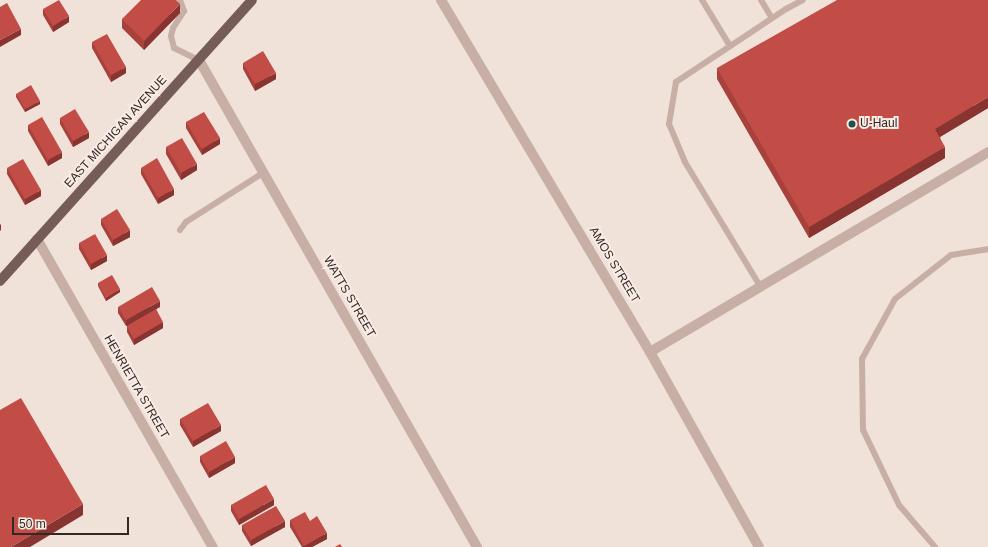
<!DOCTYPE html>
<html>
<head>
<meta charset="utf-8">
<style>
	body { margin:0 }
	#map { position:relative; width:988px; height:547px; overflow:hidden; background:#f0e1d9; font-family:Arial,sans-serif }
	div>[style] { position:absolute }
	.service>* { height:6px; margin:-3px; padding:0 3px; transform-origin:3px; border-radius:3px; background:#c8afa6 }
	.minor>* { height:10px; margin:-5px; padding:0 5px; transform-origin:5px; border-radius:5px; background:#c8afa6 }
	.primary>* { height:10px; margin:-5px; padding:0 5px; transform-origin:5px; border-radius:5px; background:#765c58 }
	.wall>* { inset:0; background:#a7413c }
	.shaded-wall>* { inset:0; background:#883531 }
	.building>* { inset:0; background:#c24c46 }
	.dots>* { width:11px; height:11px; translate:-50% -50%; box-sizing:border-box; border:2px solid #f8ece5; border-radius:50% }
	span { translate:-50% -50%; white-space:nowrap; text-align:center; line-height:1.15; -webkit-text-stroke:4px #f8ece5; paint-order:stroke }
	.poi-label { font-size:12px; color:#342827 }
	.left { translate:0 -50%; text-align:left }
	.street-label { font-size:12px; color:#342827 }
	.scale { position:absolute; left:12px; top:517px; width:117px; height:18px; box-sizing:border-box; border:2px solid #342827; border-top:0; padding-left:5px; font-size:12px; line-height:14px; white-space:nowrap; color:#342827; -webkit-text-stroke:3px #f8ece5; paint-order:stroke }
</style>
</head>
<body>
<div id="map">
	<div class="service">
		<div style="left:180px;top:0;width:12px;rotate:70deg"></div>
		<div style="left:184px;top:11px;width:20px;rotate:123deg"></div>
		<div style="left:173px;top:28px;width:8px;rotate:104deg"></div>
		<div style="left:171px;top:36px;width:12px;rotate:76deg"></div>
		<div style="left:174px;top:48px;width:28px;rotate:26deg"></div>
		<div style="left:702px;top:0;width:54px;rotate:58.7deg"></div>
		<div style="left:761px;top:0;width:21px;rotate:59deg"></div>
		<div style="left:180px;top:230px;width:10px;rotate:-53deg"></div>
		<div style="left:186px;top:222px;width:91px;rotate:-32.5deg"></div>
		<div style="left:760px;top:286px;width:145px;rotate:-121.2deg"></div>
		<div style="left:685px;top:162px;width:41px;rotate:-112.8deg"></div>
		<div style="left:669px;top:124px;width:43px;rotate:-80.5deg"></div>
		<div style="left:676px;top:82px;width:132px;rotate:-33.6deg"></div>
		<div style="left:786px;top:9px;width:19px;rotate:-28deg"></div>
		<div style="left:935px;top:547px;width:55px;rotate:-130.6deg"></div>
		<div style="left:899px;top:505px;width:83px;rotate:-115.6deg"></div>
		<div style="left:863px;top:430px;width:71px;rotate:-90.8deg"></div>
		<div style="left:862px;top:359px;width:68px;rotate:-61.2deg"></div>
		<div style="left:895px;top:299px;width:71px;rotate:-38.2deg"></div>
		<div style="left:951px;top:255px;width:37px;rotate:-9deg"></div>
	</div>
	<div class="minor">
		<div style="left:441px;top:0;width:409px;rotate:59.3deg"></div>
		<div style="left:650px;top:352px;width:223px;rotate:60.8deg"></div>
		<div style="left:199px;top:60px;width:561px;rotate:60.28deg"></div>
		<div style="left:37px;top:239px;width:355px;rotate:60.3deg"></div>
		<div style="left:650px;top:352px;width:393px;rotate:-30.6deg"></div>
	</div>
	<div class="primary">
		<div style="left:0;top:281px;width:377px;rotate:-48.1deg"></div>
	</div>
	<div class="wall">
		<div style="clip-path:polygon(43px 9px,69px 22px,53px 32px,43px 15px)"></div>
		<div style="clip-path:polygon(180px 13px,144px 50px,122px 28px,122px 19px)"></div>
		<div style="clip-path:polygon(92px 42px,126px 73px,111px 82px,92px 48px)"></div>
		<div style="clip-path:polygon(243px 63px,276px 79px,255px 91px,243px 69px)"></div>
		<div style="clip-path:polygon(717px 68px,988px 108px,940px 137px,945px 158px,809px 238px,717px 79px)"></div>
		<div style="clip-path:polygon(16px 94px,40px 104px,25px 112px,16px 97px)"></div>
		<div style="clip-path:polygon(60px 118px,89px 138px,73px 147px,60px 124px)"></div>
		<div style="clip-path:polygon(186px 122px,220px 144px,202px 155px,186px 128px)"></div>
		<div style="clip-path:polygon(28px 125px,62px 158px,48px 166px,28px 131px)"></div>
		<div style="clip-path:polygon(166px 147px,197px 170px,181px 180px,166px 154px)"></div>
		<div style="clip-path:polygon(7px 168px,41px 196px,25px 205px,7px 174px)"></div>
		<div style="clip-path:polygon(141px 168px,174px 195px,158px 204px,141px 174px)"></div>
		<div style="clip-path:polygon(101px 219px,130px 237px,113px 246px,101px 225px)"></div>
		<div style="clip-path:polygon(79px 243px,107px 261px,91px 270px,79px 249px)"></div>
		<div style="clip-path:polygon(98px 283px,120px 292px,106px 301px,98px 286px)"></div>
		<div style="clip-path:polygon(118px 307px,160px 307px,156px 309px,163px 328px,134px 345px,127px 332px,127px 326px,126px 326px,118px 313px)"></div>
		<div style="clip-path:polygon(180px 419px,221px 431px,193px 447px,180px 425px)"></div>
		<div style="clip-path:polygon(200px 456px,235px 463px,209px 478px,200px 462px)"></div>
		<div style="clip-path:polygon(231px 505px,274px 505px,239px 525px,231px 511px)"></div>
		<div style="clip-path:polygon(290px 520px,310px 521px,327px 539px,312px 547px,302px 547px,290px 527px)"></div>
		<div style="clip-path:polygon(242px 525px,285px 527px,251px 546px,242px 531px)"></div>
	</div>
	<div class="shaded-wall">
		<div style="clip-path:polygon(180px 4px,180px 13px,144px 50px,144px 41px)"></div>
		<div style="clip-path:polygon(69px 16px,69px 22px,53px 32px,53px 26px)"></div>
		<div style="clip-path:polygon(21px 29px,21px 35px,0 47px,0 40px)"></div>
		<div style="clip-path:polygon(126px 67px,126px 73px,111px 82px,111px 75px)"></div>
		<div style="clip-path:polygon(276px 73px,276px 79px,255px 91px,255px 84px)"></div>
		<div style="clip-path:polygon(988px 97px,988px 108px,935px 140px,935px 129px)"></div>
		<div style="clip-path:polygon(40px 101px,40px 104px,25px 112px,25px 109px)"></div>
		<div style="clip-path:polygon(89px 132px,89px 138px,73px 147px,73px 141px)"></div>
		<div style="clip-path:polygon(220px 138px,220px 144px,202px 155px,202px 149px)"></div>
		<div style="clip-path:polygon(945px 147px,945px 158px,809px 238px,809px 227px)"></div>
		<div style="clip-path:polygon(62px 152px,62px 158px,48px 166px,48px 160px)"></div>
		<div style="clip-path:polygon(197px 164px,197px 170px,181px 180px,181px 173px)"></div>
		<div style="clip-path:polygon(174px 189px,174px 195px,158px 204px,158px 198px)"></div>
		<div style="clip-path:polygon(41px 190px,41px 196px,25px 205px,25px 199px)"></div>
		<div style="clip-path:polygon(1px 224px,1px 230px,0 231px,0 225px)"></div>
		<div style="clip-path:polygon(130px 230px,130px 237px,113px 246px,113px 240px)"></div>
		<div style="clip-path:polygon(107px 255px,107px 261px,91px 270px,91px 264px)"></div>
		<div style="clip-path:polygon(120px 289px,120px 292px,106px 301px,106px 298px)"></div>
		<div style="clip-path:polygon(160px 301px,160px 307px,126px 326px,126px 320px)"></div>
		<div style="clip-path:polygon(163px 322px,163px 328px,134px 345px,134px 339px)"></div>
		<div style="clip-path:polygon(221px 425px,221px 431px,193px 447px,193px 441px)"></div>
		<div style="clip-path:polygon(235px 457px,235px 463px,209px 478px,209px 472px)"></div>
		<div style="clip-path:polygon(274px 499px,274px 505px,239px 525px,239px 519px)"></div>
		<div style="clip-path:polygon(83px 504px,83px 515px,30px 547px,11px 547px)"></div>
		<div style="clip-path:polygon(285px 521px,285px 527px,251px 546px,251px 540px)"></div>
		<div style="clip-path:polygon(327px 533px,327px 539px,312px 547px,304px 547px,304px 546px)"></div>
	</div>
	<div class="building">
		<div style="clip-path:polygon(59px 0,69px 16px,53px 26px,43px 9px)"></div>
		<div style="clip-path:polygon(141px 0,176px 0,180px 4px,144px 41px,122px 19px)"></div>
		<div style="clip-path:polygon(837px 0,988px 0,988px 97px,935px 129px,945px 147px,809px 227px,717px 68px)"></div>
		<div style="clip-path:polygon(7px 3px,21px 29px,0 40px,0 7px)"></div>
		<div style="clip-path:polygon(107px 34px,126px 67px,111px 75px,92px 42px)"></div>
		<div style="clip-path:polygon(263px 51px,276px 73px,255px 84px,243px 63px)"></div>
		<div style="clip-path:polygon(31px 85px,40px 101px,25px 109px,16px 94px)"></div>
		<div style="clip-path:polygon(75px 109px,89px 132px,73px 141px,60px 118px)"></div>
		<div style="clip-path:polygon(204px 112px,220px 138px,202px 149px,186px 122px)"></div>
		<div style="clip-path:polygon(42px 117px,62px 152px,48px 160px,28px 125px)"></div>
		<div style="clip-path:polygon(182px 138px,197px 164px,181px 173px,166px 147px)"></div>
		<div style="clip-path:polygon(157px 158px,174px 189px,158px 198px,141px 168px)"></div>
		<div style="clip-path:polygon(23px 159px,41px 190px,25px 199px,7px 168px)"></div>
		<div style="clip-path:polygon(117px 209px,130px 230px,113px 240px,101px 219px)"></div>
		<div style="clip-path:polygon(95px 234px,107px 255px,91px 264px,79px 243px)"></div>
		<div style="clip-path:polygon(112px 275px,120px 289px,106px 298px,98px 283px)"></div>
		<div style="clip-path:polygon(152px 287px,160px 301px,126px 320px,118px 307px)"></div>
		<div style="clip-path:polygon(156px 309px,163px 322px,134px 339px,127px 326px)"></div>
		<div style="clip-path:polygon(21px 398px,83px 504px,11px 547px,0 547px,0 410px)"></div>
		<div style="clip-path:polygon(208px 403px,221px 425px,193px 441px,180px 419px)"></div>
		<div style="clip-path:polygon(226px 441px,235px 457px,209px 472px,200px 456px)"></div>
		<div style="clip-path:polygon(266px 485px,274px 499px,239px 519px,231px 505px)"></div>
		<div style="clip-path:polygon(276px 506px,285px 521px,251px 540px,242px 525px)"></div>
		<div style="clip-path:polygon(305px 512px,310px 521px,317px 516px,327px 533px,304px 546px,290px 520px)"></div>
		<div style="clip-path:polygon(340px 544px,342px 547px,335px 547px)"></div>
	</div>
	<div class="dots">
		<div style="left:852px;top:124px;background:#1e544d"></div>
	</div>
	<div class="poi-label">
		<span class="left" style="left:860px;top:124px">U-Haul</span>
	</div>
	<div class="street-label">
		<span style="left:116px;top:132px;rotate:-48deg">EAST MICHIGAN AVENUE</span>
		<span style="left:614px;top:265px;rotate:59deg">AMOS STREET</span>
		<span style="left:349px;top:297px;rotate:60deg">WATTS STREET</span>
		<span style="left:136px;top:387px;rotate:60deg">HENRIETTA STREET</span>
	</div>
	<div class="scale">50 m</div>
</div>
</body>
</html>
